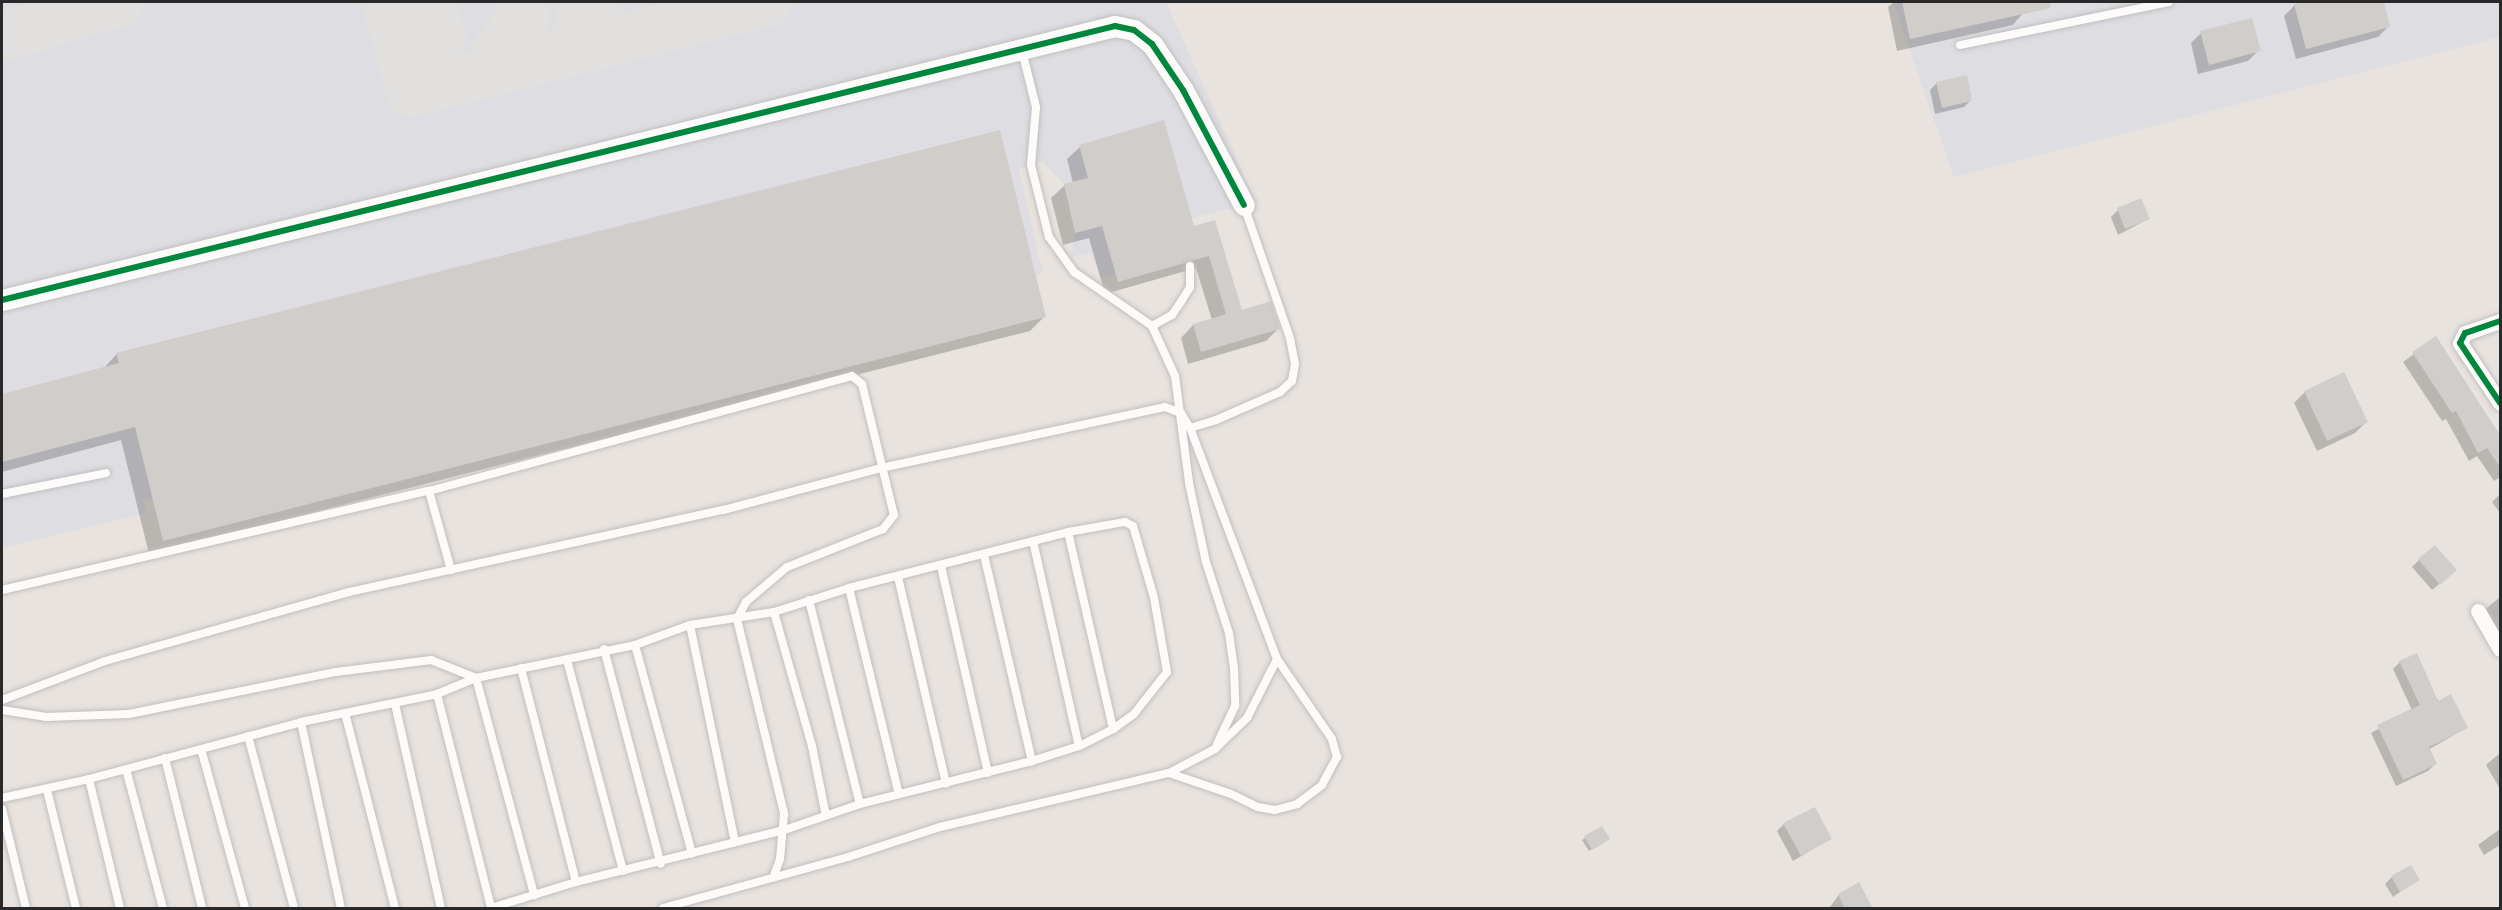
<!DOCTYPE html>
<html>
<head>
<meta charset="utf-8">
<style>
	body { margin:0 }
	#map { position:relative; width:2502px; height:910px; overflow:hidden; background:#e8e3de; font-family:"Fira Sans",sans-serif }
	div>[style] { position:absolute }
	.airport>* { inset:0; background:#dedde1 }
	.shadow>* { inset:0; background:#0003 }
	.taxiway>* { height:50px; margin:-25px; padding:0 25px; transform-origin:25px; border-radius:25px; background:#e2e0de }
	.building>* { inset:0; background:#d0cdca }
	.roads { filter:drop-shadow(0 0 2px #c1bfc0) drop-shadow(0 0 2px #c1bfc0) }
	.lane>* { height:8px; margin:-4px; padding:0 4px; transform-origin:4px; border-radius:4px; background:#fcfbfa }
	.street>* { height:15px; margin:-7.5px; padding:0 7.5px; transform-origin:7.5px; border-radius:7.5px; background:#fcfbfa }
	.secondary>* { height:21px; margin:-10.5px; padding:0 10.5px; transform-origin:10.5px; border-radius:10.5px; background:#fcfbfa }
	.cycleway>* { height:6px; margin:-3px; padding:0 3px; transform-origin:3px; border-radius:3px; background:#00873e }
	span { translate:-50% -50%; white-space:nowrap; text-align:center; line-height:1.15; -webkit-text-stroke:5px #fff; paint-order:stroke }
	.frame { position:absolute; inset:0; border:3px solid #292929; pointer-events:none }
</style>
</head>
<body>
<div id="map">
	<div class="airport">
		<div style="clip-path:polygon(2px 2px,1166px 2px,1256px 202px,1179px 221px,1187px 256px,1101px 278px,1091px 253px,1071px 257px,1075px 233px,1064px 184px,1042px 162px,1031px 165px,1019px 169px,1043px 273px,330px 457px,143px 501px,146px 513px,2px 548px)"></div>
		<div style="clip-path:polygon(1893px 2px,2500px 2px,2500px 37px,1954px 177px)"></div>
	</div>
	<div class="shadow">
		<div style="clip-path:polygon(1894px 2px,2053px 2px,2026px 9px,2013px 25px,1897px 51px,1888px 7px)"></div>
		<div style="clip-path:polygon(2308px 2px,2382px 2px,2389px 26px,2378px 37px,2296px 59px,2284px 16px,2295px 5px)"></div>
		<div style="clip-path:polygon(2201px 33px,2259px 50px,2248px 61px,2198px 74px,2191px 43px)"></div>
		<div style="clip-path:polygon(1937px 83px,1971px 100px,1964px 107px,1935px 114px,1930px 90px)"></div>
		<div style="clip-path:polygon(1080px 147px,1193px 228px,1214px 222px,1241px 312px,1279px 328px,1266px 341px,1188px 364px,1181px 338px,1193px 325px,1212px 320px,1196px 268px,1105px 294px,1089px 238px,1063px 245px,1051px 198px,1064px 186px,1073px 183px,1067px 159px)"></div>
		<div style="clip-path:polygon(2118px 210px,2148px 219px,2118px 235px,2111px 217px)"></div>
		<div style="clip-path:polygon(1044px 317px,1030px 331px,149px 554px,121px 440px,2px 472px,2px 395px,103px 369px,117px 354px)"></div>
		<div style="clip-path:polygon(2436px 338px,2500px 437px,2500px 477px,2494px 481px,2477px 456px,2469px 461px,2446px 419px,2442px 421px,2403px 362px)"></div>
		<div style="clip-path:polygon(2305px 392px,2366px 422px,2355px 433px,2317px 451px,2294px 403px)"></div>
		<div style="clip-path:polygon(2500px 494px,2500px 513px,2492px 502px)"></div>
		<div style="clip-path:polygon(2419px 560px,2448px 577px,2432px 590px,2412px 567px)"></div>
		<div style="clip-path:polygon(2500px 597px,2500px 642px,2482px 612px)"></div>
		<div style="clip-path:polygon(2400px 662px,2466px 728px,2428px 750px,2435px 764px,2428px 771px,2396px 786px,2371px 733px,2412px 710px,2393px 669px)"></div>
		<div style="clip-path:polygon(2500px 753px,2500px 789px,2486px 765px)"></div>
		<div style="clip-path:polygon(1784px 824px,1830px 839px,1793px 861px,1777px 831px)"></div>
		<div style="clip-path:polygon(2500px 829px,2500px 845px,2484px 855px,2478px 845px)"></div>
		<div style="clip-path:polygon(1585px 838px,1605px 842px,1589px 851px,1582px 840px)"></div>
		<div style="clip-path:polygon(2392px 877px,2418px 879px,2393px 897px,2385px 884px)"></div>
		<div style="clip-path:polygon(1839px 895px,1871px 908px,1829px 908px)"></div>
	</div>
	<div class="taxiway">
		<div style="left:387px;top:2px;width:93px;rotate:75.1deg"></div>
		<div style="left:432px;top:2px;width:36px;rotate:76deg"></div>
		<div style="left:441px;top:37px;width:38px;rotate:127deg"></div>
		<div style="left:418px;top:67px;width:26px;rotate:106deg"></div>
		<div style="left:411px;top:92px;width:367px;rotate:-14.2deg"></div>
		<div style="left:2px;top:37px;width:122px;rotate:-16.7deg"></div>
		<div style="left:577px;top:49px;width:14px;rotate:-94deg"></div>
		<div style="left:576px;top:35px;width:17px;rotate:-69deg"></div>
		<div style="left:582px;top:19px;width:23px;rotate:-49deg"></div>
		<div style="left:500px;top:69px;width:18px;rotate:-99deg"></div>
		<div style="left:497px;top:51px;width:43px;rotate:-49.7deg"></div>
		<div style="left:525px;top:18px;width:17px;rotate:-107deg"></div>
	</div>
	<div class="building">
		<div style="clip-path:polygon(1902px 2px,2050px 2px,2051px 8px,1910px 39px)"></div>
		<div style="clip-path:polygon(2302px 2px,2384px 2px,2390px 27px,2306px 49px,2294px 4px)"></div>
		<div style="clip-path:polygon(2252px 18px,2261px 51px,2209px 65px,2200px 31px)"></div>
		<div style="clip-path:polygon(1967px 75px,1972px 101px,1942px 108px,1936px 82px)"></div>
		<div style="clip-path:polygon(1164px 120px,1194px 226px,1215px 220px,1242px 310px,1271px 301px,1280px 329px,1201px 352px,1193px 324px,1226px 314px,1209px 256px,1118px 282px,1102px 226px,1075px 233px,1064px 184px,1088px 178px,1079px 145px)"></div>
		<div style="clip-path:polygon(1000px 130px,1046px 317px,163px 541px,135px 427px,2px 462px,2px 394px,119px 363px,116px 353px)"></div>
		<div style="clip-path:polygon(2141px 198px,2150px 219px,2125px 229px,2117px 208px)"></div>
		<div style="clip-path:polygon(2436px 336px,2500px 435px,2500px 467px,2487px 448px,2478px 453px,2456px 411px,2452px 413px,2412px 352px)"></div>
		<div style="clip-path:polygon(2344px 372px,2368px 422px,2327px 441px,2304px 391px)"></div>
		<div style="clip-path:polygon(2435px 545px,2457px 570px,2440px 585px,2418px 559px)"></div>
		<div style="clip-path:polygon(2417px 653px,2438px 701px,2451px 694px,2468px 728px,2429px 747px,2437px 764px,2403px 780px,2377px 725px,2420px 705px,2399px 661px)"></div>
		<div style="clip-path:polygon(1815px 807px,1832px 839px,1801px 856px,1783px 823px)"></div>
		<div style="clip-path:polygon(1602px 826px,1610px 839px,1592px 850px,1584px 836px)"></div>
		<div style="clip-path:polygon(2411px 865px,2420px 880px,2400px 892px,2391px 876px)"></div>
		<div style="clip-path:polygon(1859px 882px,1873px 909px,1845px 909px,1838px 894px)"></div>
	</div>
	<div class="roads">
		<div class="lane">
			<div style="left:1960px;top:45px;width:213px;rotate:-11.6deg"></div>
			<div style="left:1022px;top:51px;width:58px;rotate:76deg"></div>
			<div style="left:1036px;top:107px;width:58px;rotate:94.9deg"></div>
			<div style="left:1031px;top:165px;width:74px;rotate:76deg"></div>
			<div style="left:1049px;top:237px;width:43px;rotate:54.5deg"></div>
			<div style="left:1074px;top:272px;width:95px;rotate:34.7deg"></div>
			<div style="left:1152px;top:326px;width:55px;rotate:65.3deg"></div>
			<div style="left:1175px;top:376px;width:108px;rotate:82.5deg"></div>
			<div style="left:1189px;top:483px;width:81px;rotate:77.9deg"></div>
			<div style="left:1206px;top:562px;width:75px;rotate:72.1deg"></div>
			<div style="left:1229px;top:633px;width:35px;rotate:82deg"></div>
			<div style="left:1234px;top:668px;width:38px;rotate:88deg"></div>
			<div style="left:1235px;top:706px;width:42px;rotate:115.3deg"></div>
			<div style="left:1152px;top:326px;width:23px;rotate:-29deg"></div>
			<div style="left:1172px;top:315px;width:18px;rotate:-56deg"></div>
			<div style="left:1182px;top:300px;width:15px;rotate:-58deg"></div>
			<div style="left:1190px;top:287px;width:21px;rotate:-90deg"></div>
			<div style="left:429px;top:491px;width:82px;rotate:74.4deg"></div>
			<div style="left:2px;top:494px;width:106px;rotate:-11.4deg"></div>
			<div style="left:1068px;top:532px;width:202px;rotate:77.1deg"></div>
			<div style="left:1033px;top:541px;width:210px;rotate:77.4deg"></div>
			<div style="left:984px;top:555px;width:212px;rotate:76.9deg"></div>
			<div style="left:941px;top:566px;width:212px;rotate:77.2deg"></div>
			<div style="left:898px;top:577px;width:212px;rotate:76.9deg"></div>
			<div style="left:849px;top:588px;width:212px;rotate:76.4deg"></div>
			<div style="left:2px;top:590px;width:438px;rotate:-13.1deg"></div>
			<div style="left:429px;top:491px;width:438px;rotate:-15.2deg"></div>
			<div style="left:852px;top:376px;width:13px;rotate:39deg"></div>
			<div style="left:862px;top:384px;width:135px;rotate:76.3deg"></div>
			<div style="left:894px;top:515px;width:18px;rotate:128deg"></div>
			<div style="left:883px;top:529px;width:103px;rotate:158.4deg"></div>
			<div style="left:787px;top:567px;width:54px;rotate:139.5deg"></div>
			<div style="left:746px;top:602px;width:19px;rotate:118deg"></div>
			<div style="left:737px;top:619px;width:201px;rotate:76.4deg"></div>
			<div style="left:784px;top:814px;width:45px;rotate:95.1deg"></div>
			<div style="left:780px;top:859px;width:20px;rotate:110deg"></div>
			<div style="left:809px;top:600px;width:210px;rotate:76deg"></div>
			<div style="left:774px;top:612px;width:139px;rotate:74.2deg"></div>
			<div style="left:812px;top:746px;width:71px;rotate:78.7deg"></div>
			<div style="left:690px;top:625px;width:222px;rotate:78.3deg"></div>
			<div style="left:635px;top:645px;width:216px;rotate:74.7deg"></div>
			<div style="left:604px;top:649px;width:222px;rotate:75.2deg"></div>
			<div style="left:567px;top:660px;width:218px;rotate:75.1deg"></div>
			<div style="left:521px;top:668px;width:221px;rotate:75.6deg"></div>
			<div style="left:476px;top:678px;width:225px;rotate:75deg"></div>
			<div style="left:437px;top:694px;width:221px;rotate:75.8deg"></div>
			<div style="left:2px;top:700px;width:110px;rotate:-20.7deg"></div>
			<div style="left:105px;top:661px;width:254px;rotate:-15.8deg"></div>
			<div style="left:349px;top:592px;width:383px;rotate:-12.4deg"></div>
			<div style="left:723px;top:510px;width:163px;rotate:-14.9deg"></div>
			<div style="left:881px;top:468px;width:290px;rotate:-12.1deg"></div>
			<div style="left:1165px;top:407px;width:17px;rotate:21deg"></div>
			<div style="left:1181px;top:413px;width:17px;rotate:59deg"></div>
			<div style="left:1190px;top:428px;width:27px;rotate:-17deg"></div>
			<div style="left:1216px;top:420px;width:70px;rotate:-23.6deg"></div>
			<div style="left:1280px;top:392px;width:16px;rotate:-43deg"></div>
			<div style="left:1292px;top:381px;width:17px;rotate:-80deg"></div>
			<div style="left:1295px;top:364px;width:26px;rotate:-101deg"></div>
			<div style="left:1290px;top:338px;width:140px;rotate:-109.2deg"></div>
			<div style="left:395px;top:704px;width:209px;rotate:77.3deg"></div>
			<div style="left:2px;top:710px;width:45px;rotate:9deg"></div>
			<div style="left:46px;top:717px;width:83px;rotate:-2.1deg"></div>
			<div style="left:129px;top:714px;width:211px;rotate:-11.5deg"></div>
			<div style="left:336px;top:672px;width:96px;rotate:-7.2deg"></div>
			<div style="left:431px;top:660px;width:48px;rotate:21.8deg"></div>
			<div style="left:345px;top:713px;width:201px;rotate:75.6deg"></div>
			<div style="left:301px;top:722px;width:190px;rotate:77.9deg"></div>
			<div style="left:248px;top:736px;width:178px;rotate:75deg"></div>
			<div style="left:201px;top:749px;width:165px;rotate:74.5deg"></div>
			<div style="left:165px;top:758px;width:154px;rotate:76.1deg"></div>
			<div style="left:126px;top:769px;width:144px;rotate:75.1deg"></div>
			<div style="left:1169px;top:773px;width:65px;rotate:18.7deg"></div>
			<div style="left:1231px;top:794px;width:30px;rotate:26deg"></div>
			<div style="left:1258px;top:807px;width:17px;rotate:10deg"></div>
			<div style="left:1275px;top:810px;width:23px;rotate:-15deg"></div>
			<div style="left:1297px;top:804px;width:31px;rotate:-37deg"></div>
			<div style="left:1322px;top:785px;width:32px;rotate:-62deg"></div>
			<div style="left:1337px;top:757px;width:19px;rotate:-106deg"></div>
			<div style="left:1332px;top:739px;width:97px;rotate:-124.5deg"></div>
			<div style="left:89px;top:779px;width:133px;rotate:76.5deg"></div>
			<div style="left:47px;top:790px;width:122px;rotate:76.2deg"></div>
			<div style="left:2px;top:798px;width:89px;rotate:-12.3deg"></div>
			<div style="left:89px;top:779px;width:220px;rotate:-15deg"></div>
			<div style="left:301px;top:722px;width:139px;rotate:-11.6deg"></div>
			<div style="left:437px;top:694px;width:42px;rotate:-22.3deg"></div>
			<div style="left:476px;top:678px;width:162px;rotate:-11.7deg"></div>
			<div style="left:635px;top:645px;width:59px;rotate:-20deg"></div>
			<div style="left:690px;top:625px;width:85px;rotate:-8.8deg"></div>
			<div style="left:774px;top:612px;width:79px;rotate:-17.7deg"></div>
			<div style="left:849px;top:588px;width:226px;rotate:-14.3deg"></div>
			<div style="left:1068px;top:532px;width:58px;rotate:-10deg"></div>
			<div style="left:1125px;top:522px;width:9px;rotate:27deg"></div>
			<div style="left:1133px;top:526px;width:75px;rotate:73.7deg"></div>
			<div style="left:1154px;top:598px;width:75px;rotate:80deg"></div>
			<div style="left:1167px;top:672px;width:53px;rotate:128.2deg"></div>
			<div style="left:1134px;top:714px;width:26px;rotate:144deg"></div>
			<div style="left:1113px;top:729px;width:38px;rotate:153deg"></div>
			<div style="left:1079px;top:746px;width:49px;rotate:162.3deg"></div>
			<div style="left:1032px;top:761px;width:177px;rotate:166deg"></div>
			<div style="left:860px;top:804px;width:80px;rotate:161.1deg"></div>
			<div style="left:784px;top:830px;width:214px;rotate:166deg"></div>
			<div style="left:576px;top:882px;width:89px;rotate:163deg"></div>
			<div style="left:2px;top:809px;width:102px;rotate:76.4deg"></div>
			<div style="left:663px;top:908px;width:192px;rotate:-15.4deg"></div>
			<div style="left:848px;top:857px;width:97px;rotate:-18.1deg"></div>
			<div style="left:940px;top:827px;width:235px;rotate:-13.3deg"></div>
			<div style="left:1169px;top:773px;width:52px;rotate:-27.6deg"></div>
			<div style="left:1215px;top:749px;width:45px;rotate:-44.1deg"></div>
			<div style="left:1247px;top:718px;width:66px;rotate:-63deg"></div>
			<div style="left:1277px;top:659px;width:247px;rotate:-110.6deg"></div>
		</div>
		<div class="street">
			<div style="left:2500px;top:321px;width:37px;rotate:161deg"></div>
			<div style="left:2465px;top:333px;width:11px;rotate:117deg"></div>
			<div style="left:2460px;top:343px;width:72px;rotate:56.3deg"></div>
			<div style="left:2478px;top:611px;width:44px;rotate:59.9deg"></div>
		</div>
		<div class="secondary">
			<div style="left:2px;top:300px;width:1146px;rotate:-13.83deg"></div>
			<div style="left:1115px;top:26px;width:19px;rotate:12deg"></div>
			<div style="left:1134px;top:30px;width:23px;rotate:38deg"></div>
			<div style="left:1152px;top:44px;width:55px;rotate:56deg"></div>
			<div style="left:1183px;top:90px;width:130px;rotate:62.1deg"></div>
		</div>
	</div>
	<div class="cycleway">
		<div style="left:2px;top:300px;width:1146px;rotate:-13.83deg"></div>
		<div style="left:1115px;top:26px;width:19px;rotate:12deg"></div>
		<div style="left:1134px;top:30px;width:23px;rotate:38deg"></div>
		<div style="left:1152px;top:44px;width:55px;rotate:56deg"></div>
		<div style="left:1183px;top:90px;width:130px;rotate:62.1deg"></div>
		<div style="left:2500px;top:321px;width:37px;rotate:161deg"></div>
		<div style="left:2465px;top:333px;width:11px;rotate:117deg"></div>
		<div style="left:2460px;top:343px;width:72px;rotate:56.3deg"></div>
	</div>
	<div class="frame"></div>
</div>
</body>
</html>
